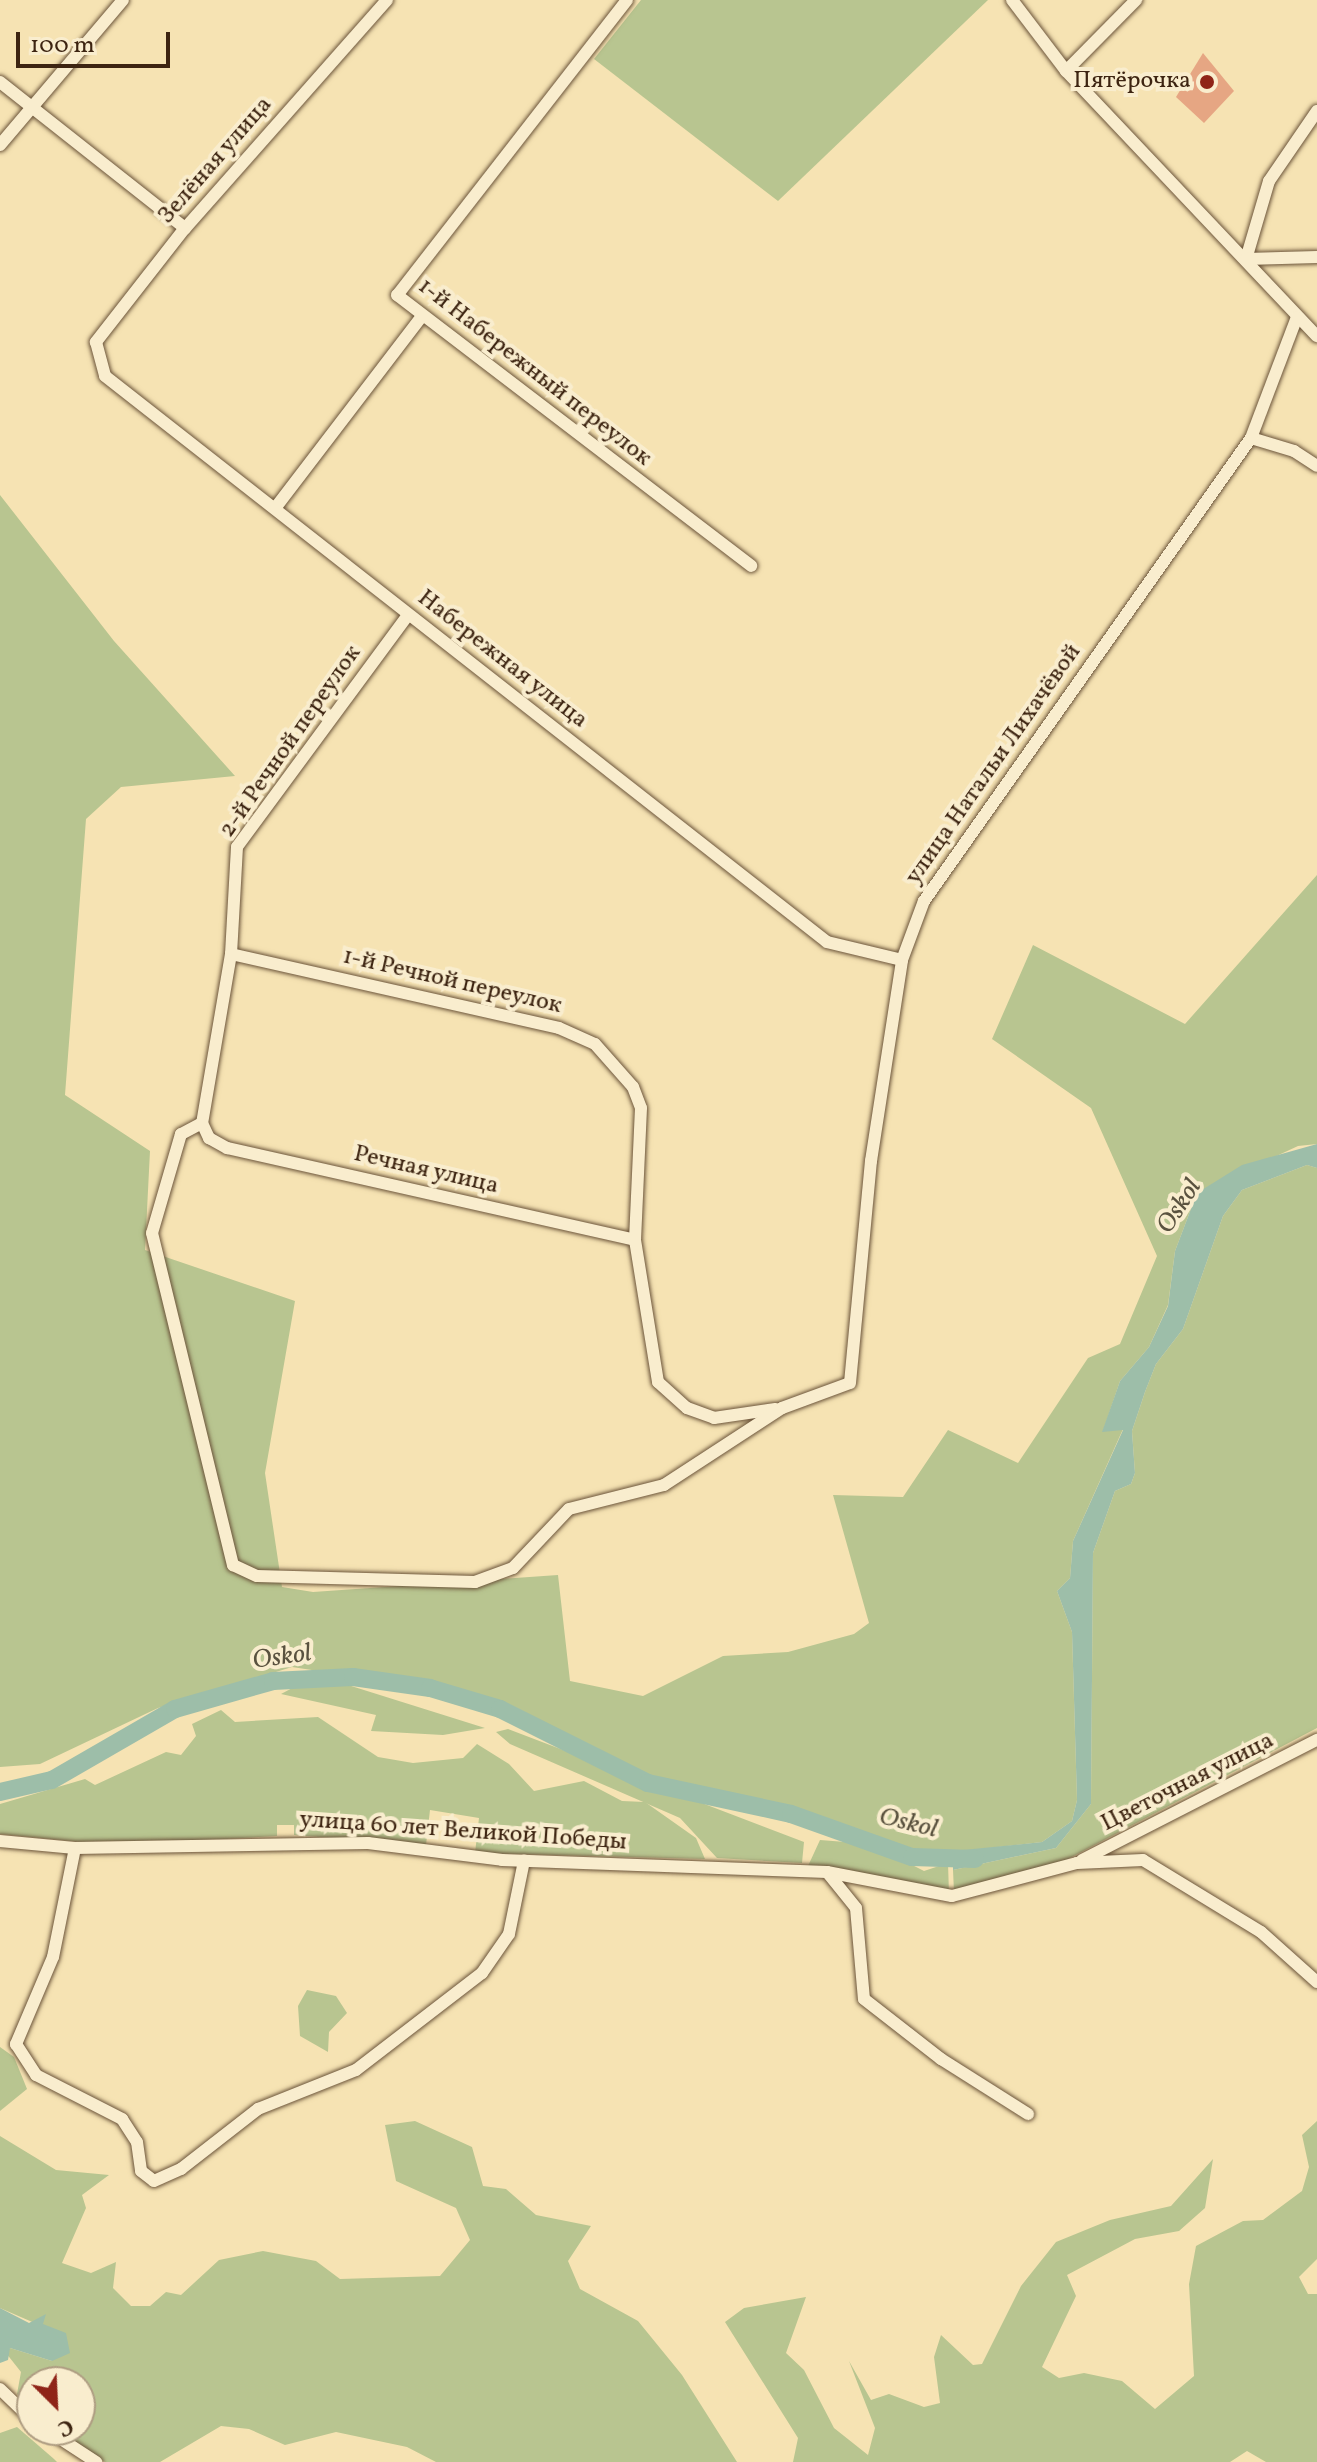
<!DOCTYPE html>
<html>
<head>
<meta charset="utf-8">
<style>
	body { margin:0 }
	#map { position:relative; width:1317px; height:2462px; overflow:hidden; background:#f6e3b3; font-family:Vollkorn,serif }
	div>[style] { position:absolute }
	.green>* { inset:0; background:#b8c590 }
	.water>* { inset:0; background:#9dbea9 }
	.river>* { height:18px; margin:-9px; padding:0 9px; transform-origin:9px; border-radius:9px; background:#9dbea9 }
	.building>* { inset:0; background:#e6a683 }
	.roads { filter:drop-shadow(0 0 2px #6b543a) drop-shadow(0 0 2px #6b543a) }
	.street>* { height:12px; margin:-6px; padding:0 6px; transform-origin:6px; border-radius:6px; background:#f9edce }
	.dots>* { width:22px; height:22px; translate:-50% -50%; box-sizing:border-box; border:4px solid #f9edce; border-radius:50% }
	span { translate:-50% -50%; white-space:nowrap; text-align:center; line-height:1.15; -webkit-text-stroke:8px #f9edce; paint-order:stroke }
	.poi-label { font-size:24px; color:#3d2411 }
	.right { translate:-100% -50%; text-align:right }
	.street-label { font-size:24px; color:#3d2411 }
	.water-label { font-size:26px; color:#5a523f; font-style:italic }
	.north { position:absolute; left:16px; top:2366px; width:80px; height:80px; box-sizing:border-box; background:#f9edce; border:2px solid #ae9d82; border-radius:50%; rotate:156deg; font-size:22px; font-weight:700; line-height:32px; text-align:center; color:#3d2411 }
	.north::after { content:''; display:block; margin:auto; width:28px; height:36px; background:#8f2418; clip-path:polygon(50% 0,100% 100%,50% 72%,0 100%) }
	.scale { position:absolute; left:16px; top:32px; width:154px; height:36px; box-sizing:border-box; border:4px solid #3d2411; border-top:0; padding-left:10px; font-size:24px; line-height:28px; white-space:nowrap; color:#3d2411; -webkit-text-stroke:6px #f9edce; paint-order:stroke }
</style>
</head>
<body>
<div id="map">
	<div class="green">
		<div style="clip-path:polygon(641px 0,988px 0,778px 201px,594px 59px)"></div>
		<div style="clip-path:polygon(0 495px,114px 641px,235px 776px,121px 787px,86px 819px,65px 1095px,150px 1151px,145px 1250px,295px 1301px,265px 1473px,282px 1587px,313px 1592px,558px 1575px,570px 1681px,643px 1696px,723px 1656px,788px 1652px,854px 1634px,869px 1623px,833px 1495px,903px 1497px,948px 1430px,1018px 1463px,1088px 1358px,1120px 1344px,1157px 1256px,1091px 1108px,992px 1039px,1033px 945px,1185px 1024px,1317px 875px,1317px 1144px,1298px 1146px,1197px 1193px,1175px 1251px,1168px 1305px,1149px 1347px,1120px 1381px,1103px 1431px,1123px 1429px,1073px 1541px,1070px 1578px,1057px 1591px,1072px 1632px,1077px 1800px,1072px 1821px,1042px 1842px,912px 1857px,791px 1814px,648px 1783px,500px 1709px,430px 1688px,292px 1667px,158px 1708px,40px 1764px,0 1767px)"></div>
		<div style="clip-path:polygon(1307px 1165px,1317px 1168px,1317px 1728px,1047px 1870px,954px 1892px,953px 1870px,1056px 1848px,1091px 1804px,1093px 1553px,1115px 1491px,1131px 1484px,1135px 1473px,1132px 1431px,1145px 1392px,1156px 1364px,1183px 1329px,1223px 1216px,1242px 1190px)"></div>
		<div style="clip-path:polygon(298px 1685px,348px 1685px,485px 1728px,443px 1735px,371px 1731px,376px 1715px,281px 1694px)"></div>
		<div style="clip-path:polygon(221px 1710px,235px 1722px,318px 1717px,378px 1757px,413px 1763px,463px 1758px,477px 1744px,509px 1764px,534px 1791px,584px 1781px,622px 1801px,645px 1802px,696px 1838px,705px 1859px,475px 1853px,479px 1818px,430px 1810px,426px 1845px,294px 1835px,294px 1825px,277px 1825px,277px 1836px,207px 1840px,81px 1842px,0 1834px,0 1804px,85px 1779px,95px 1785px,166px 1752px,181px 1755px,196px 1736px,192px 1724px)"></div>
		<div style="clip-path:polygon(508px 1729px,804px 1842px,802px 1863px,717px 1858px,680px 1818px,510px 1744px,496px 1732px)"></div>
		<div style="clip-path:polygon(820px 1840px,871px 1844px,924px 1871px,948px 1863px,949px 1894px,918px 1896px,808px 1866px)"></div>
		<div style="clip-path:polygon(307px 1990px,336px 1996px,347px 2013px,329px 2032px,328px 2052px,300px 2036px,298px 2006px)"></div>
		<div style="clip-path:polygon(0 2047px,14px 2057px,27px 2089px,0 2111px)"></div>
		<div style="clip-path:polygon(415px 2121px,472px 2147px,483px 2186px,506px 2189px,536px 2215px,591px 2226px,568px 2261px,580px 2289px,638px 2321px,682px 2375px,737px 2462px,436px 2462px,407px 2447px,336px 2432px,285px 2445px,249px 2429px,221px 2426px,160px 2462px,105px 2462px,59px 2430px,80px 2430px,80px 2382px,32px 2382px,32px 2407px,17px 2394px,21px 2372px,6px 2353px,10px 2348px,52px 2361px,53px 2331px,0 2308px,0 2136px,56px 2170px,109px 2175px,82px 2195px,86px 2208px,62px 2263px,91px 2273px,116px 2262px,113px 2288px,131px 2306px,150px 2306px,166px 2292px,181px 2295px,219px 2260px,263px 2251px,316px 2261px,340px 2279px,440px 2276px,470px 2240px,456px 2208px,396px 2181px,385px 2125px)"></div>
		<div style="clip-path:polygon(1317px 2121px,1317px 2259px,1299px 2277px,1308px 2294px,1317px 2294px,1317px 2462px,1266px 2462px,1247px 2451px,1230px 2462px,793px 2462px,798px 2438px,725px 2322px,744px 2308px,806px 2297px,786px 2353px,804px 2370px,834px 2428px,868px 2455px,875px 2428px,849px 2361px,871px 2400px,889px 2394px,924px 2407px,940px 2403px,934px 2357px,941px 2335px,973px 2365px,982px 2364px,1021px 2286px,1056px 2242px,1110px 2220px,1171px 2206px,1213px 2159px,1205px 2208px,1179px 2231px,1135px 2239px,1067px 2275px,1076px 2296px,1042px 2367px,1059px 2378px,1084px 2373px,1122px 2381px,1155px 2409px,1194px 2376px,1189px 2284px,1196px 2246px,1243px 2221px,1263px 2220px,1302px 2191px,1309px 2167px,1302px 2135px)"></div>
		<div style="clip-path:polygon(17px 2427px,54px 2459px,57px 2462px,0 2462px,0 2433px)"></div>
	</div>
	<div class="water">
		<div style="clip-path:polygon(1317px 1144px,1317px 1168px,1307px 1165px,1242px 1190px,1223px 1216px,1183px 1329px,1156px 1364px,1145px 1392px,1132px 1431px,1135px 1473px,1131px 1484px,1115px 1491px,1093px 1553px,1091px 1804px,1056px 1848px,953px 1870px,953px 1851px,1042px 1842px,1072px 1821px,1077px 1800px,1072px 1632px,1057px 1591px,1070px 1578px,1073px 1541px,1123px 1430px,1102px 1432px,1120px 1381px,1149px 1347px,1168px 1306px,1175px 1251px,1197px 1193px,1242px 1165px)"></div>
		<div style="clip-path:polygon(0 2308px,29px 2323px,46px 2314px,43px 2324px,66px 2333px,70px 2353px,52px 2361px,10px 2348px,8px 2360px,0 2363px)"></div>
	</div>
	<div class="river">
		<div style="left:0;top:1792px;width:53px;rotate:-13deg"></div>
		<div style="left:52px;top:1780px;width:142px;rotate:-30deg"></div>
		<div style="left:175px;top:1709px;width:102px;rotate:-15.9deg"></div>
		<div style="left:273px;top:1681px;width:80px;rotate:-2.9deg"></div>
		<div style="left:353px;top:1677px;width:78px;rotate:8.1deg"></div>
		<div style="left:430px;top:1688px;width:73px;rotate:16.7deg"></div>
		<div style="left:500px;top:1709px;width:165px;rotate:26.6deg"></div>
		<div style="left:648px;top:1783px;width:146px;rotate:12.2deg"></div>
		<div style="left:791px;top:1814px;width:128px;rotate:19.6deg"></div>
		<div style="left:912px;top:1857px;width:63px;rotate:1.8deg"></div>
	</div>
	<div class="building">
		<div style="clip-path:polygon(1203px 53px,1234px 91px,1204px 123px,1176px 97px)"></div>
	</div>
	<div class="roads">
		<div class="street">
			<div style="left:387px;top:0;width:305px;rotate:131.5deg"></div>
			<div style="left:185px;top:228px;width:145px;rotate:128deg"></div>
			<div style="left:96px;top:342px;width:35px;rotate:75deg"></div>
			<div style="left:105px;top:376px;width:917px;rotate:38.09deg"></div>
			<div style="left:827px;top:942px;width:77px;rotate:13.5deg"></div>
			<div style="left:627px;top:0;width:374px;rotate:127.9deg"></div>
			<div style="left:397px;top:295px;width:446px;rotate:37.4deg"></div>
			<div style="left:1012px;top:0;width:89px;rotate:52.7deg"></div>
			<div style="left:1066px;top:71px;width:365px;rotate:46.6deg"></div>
			<div style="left:1066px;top:71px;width:100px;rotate:-45.4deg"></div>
			<div style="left:0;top:82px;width:236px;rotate:38.3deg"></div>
			<div style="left:1317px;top:111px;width:85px;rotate:124.4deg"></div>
			<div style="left:1269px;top:181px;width:81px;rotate:106.4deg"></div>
			<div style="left:1246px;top:259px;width:71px;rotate:-1.6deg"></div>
			<div style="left:0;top:145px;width:190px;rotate:-49.7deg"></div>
			<div style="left:1251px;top:438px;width:45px;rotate:16.8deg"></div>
			<div style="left:1294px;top:451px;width:27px;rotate:33deg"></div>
			<div style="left:276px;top:507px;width:240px;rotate:-52.6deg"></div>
			<div style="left:408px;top:615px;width:288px;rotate:126.4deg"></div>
			<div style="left:237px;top:847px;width:107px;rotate:93.2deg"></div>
			<div style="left:231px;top:954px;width:171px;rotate:99.7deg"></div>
			<div style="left:202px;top:1123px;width:17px;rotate:65deg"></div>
			<div style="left:209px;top:1138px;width:21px;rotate:29deg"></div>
			<div style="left:227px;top:1148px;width:418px;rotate:12.7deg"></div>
			<div style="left:231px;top:954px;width:336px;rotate:12.7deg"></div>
			<div style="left:559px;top:1028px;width:39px;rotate:24deg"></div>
			<div style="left:595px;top:1044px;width:57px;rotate:48.5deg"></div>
			<div style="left:633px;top:1087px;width:22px;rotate:69deg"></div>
			<div style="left:641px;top:1108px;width:132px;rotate:92.6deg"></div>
			<div style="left:635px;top:1240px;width:144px;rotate:80.8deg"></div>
			<div style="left:658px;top:1382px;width:39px;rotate:42deg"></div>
			<div style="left:687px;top:1408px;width:29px;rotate:20deg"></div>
			<div style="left:714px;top:1418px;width:62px;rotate:-8.4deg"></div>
			<div style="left:202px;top:1123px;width:24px;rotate:152deg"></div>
			<div style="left:181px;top:1134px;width:103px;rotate:106.3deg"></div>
			<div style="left:152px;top:1233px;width:342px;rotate:76.3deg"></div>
			<div style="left:233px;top:1565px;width:26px;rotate:25deg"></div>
			<div style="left:257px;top:1576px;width:218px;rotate:1.6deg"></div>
			<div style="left:475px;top:1582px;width:40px;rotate:-20.2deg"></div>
			<div style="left:513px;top:1568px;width:81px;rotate:-46.5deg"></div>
			<div style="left:569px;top:1509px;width:98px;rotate:-14.2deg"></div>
			<div style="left:664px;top:1485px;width:141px;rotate:-33.1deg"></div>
			<div style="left:782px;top:1408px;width:72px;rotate:-20.2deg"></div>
			<div style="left:850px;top:1383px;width:223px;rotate:-84.6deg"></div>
			<div style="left:871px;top:1161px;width:203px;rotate:-81.2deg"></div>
			<div style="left:902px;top:960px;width:63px;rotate:-69.6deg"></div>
			<div style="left:924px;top:901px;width:567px;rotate:-54.77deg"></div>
			<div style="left:1251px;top:438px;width:129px;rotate:-69.2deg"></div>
			<div style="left:0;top:1841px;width:75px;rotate:5.3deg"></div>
			<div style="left:75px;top:1848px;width:293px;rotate:-1deg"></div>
			<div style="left:368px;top:1843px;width:135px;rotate:7.2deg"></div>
			<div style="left:502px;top:1860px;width:325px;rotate:2.1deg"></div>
			<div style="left:827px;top:1872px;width:127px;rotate:10.9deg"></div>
			<div style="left:952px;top:1896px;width:129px;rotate:-14.8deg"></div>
			<div style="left:1077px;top:1863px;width:66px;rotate:-2.6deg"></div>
			<div style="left:1143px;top:1860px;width:138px;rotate:31.4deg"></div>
			<div style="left:1261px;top:1932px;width:75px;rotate:41.8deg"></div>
			<div style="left:75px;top:1848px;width:111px;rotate:101.4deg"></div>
			<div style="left:53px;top:1957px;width:95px;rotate:113deg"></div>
			<div style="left:16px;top:2044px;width:37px;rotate:57deg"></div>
			<div style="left:36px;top:2075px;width:97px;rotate:27.1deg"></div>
			<div style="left:122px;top:2119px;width:27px;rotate:57deg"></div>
			<div style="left:137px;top:2142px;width:29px;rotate:82deg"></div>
			<div style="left:141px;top:2171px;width:16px;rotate:38deg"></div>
			<div style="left:154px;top:2181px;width:30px;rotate:-24deg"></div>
			<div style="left:181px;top:2169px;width:98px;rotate:-37.9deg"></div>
			<div style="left:258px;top:2109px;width:105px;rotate:-21.7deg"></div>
			<div style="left:356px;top:2070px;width:159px;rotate:-37.6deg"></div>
			<div style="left:482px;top:1973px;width:47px;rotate:-55.3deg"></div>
			<div style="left:509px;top:1934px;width:75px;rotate:-78.4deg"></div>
			<div style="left:1082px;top:1860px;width:264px;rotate:-27.1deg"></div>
			<div style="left:827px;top:1872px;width:46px;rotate:51.1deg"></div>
			<div style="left:856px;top:1908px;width:91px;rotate:85deg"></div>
			<div style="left:864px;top:1999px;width:98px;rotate:37.9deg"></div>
			<div style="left:941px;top:2059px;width:103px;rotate:32.3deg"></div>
			<div style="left:0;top:2389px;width:45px;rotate:44.1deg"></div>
			<div style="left:47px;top:2430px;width:59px;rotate:33.1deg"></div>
		</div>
	</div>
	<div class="dots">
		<div style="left:1207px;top:82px;background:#8f2418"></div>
	</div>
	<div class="poi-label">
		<span class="right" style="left:1191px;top:82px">Пятёрочка</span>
	</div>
	<div class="street-label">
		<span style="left:216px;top:161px;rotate:-49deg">Зелёная улица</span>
		<span style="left:534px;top:373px;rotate:38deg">1-й Набережный переулок</span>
		<span style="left:502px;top:660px;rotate:38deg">Набережная улица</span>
		<span style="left:291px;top:742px;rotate:-55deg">2-й Речной переулок</span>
		<span style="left:994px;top:765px;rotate:-55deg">улица Натальи Лихачёвой</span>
		<span style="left:452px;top:982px;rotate:13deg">1-й Речной переулок</span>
		<span style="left:426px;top:1171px;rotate:13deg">Речная улица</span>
		<span style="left:1188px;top:1783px;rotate:-27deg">Цветочная улица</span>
		<span style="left:463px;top:1832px;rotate:4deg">улица 60 лет Великой Победы</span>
	</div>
	<div class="water-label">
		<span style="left:1180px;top:1207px;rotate:-57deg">Oskol</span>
		<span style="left:282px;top:1658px;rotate:-8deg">Oskol</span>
		<span style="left:908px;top:1824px;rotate:14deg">Oskol</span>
	</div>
	<div class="north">С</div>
	<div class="scale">100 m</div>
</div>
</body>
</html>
